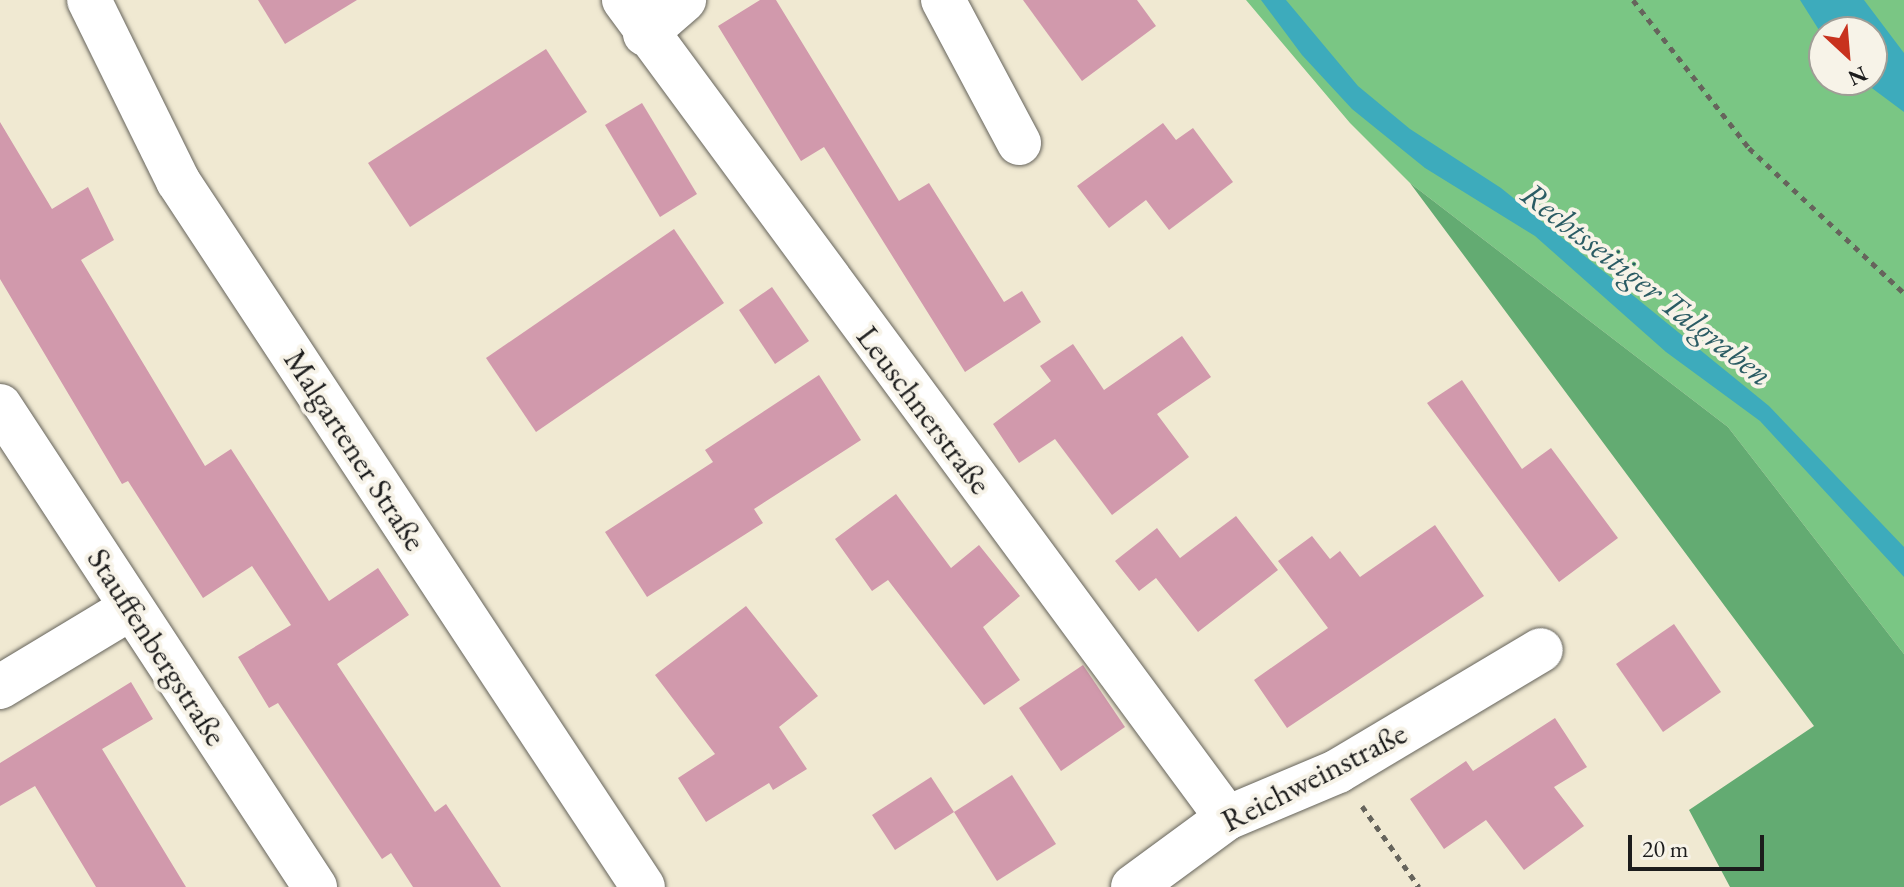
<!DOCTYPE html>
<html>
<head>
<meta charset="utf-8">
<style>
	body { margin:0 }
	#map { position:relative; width:1904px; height:887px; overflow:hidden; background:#f0e9d2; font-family:"EB Garamond",serif }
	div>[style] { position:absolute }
	.green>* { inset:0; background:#7ac684 }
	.forest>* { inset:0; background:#63ab72 }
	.water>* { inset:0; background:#3dabbc }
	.building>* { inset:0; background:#d199ac }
	.path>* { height:5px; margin-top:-2.5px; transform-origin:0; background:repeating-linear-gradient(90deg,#66645c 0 6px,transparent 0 12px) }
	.roads { filter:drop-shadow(0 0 2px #66645c) drop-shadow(0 0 2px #66645c) }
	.minor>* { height:44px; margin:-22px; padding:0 22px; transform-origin:22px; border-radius:22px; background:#fff }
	span { translate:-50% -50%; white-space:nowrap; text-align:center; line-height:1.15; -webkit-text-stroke:8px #f7f3e8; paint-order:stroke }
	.street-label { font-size:32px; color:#1c1c1c }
	.water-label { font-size:34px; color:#2b5c64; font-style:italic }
	.north { position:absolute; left:1808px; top:16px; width:80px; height:80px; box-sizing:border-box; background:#f7f3e8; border:2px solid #9f9d96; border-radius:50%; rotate:154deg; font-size:22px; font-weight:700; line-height:32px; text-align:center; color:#1c1c1c }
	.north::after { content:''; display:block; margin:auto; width:28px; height:36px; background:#c8321e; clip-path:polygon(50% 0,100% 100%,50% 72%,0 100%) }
	.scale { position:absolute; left:1628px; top:835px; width:136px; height:36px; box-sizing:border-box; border:4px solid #1c1c1c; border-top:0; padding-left:10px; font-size:24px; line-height:28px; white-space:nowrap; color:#1c1c1c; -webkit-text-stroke:6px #f7f3e8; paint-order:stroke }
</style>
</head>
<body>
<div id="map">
	<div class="green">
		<div style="clip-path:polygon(evenodd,1246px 0,1904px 0,1904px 654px,1728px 427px,1410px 183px,1350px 123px,1246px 0,1824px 32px,1872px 32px,1872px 80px,1824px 80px,1824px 32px)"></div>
	</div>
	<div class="forest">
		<div style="clip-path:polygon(1410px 183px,1728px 427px,1904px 654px,1904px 887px,1730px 887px,1689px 810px,1814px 726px)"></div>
	</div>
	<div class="water">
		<div style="clip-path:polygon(1261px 0,1286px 0,1358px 86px,1410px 129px,1501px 188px,1769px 406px,1904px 547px,1904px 577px,1760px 421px,1666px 352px,1535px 236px,1425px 168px,1352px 109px,1302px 55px)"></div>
		<div style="clip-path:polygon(1800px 0,1864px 0,1904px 53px,1904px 112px,1861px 80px,1872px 80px,1872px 32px,1824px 32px,1824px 38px)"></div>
	</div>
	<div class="building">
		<div style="clip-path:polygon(258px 0,357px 0,285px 44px)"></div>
		<div style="clip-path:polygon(760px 0,776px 0,899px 201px,929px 183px,1004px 302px,1022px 291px,1041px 322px,965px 372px,824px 147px,801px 161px,718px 26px)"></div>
		<div style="clip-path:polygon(1023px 0,1137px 0,1156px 26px,1082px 81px)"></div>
		<div style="clip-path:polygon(546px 49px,587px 112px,410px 227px,368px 163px)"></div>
		<div style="clip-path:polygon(642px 103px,697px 194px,660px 217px,605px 125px)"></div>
		<div style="clip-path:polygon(0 122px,52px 209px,88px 187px,114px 240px,81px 260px,205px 466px,231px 449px,329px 601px,378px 568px,409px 615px,337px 664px,435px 812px,446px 804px,501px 887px,413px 887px,391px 853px,382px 859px,278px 703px,269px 708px,238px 657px,291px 625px,252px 566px,203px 598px,128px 481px,122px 484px,0 279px)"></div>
		<div style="clip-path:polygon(1163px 123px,1176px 140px,1193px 128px,1233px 182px,1169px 230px,1146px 200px,1109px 228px,1077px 186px)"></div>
		<div style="clip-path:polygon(674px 229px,724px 303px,536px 432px,486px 358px)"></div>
		<div style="clip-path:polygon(772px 287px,809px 341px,775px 364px,739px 310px)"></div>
		<div style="clip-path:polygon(1182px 336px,1211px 377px,1157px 414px,1189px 457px,1112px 515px,1055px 439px,1019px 463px,993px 424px,1051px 381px,1040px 366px,1073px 344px,1104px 390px)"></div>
		<div style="clip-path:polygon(819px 375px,861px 440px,754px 509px,763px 523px,647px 597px,605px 532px,713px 462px,705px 450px)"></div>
		<div style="clip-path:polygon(1462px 380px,1522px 469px,1551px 448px,1618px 538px,1559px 582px,1427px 403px)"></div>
		<div style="clip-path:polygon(896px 494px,951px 568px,979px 545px,1020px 596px,983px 627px,1020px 680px,984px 705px,888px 580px,872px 591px,835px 539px)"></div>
		<div style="clip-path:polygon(1236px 516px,1278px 570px,1198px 632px,1156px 578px,1139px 591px,1115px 561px,1157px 528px,1180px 558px)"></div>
		<div style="clip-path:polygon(1435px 525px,1484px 596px,1287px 728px,1254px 680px,1328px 628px,1278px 561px,1312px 536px,1330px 559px,1340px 551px,1360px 577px)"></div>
		<div style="clip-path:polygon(746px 606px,818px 696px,779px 727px,807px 769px,773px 790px,769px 783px,706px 822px,678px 778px,715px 754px,655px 675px)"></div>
		<div style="clip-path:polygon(1674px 624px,1721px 692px,1663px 732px,1616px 664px)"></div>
		<div style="clip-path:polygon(1083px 665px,1125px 727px,1061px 771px,1019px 708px)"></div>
		<div style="clip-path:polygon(131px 682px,153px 719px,102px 749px,186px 887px,96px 887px,35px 786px,0 806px,0 763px)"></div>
		<div style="clip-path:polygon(1555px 718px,1587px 767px,1554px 787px,1584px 826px,1524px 870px,1486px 820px,1444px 849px,1410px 799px,1466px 761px,1473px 771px)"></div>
		<div style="clip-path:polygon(1012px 775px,1056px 844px,997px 881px,954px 812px)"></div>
		<div style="clip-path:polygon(931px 777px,954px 812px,895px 850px,872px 815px)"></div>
	</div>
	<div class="path">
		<div style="left:1633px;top:0;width:188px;rotate:51.9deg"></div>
		<div style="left:1749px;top:148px;width:212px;rotate:43.1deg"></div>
		<div style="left:1362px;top:806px;width:99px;rotate:54.9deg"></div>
	</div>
	<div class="roads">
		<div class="minor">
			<div style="left:89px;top:0;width:202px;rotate:63.8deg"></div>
			<div style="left:178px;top:181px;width:845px;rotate:56.63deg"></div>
			<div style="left:624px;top:0;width:1016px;rotate:53.6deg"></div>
			<div style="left:943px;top:0;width:162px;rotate:62deg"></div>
			<div style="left:645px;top:34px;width:52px;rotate:-41.1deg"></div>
			<div style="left:0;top:406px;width:575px;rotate:56.78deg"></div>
			<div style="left:0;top:687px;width:153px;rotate:-31.1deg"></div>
			<div style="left:1133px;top:887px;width:117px;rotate:-36.3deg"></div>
			<div style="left:1227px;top:818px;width:121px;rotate:-22.9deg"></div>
			<div style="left:1338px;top:771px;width:236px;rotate:-30.8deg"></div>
		</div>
	</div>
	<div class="street-label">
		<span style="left:924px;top:410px;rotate:53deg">Leuschnerstraße</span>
		<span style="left:355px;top:450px;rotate:57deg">Malgartener Straße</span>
		<span style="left:157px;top:647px;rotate:57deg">Stauffenbergstraße</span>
		<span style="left:1314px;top:777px;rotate:-27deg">Reichweinstraße</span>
	</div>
	<div class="water-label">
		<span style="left:1647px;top:284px;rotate:38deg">Rechtsseitiger Talgraben</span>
	</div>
	<div class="north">N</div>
	<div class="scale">20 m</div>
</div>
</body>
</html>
